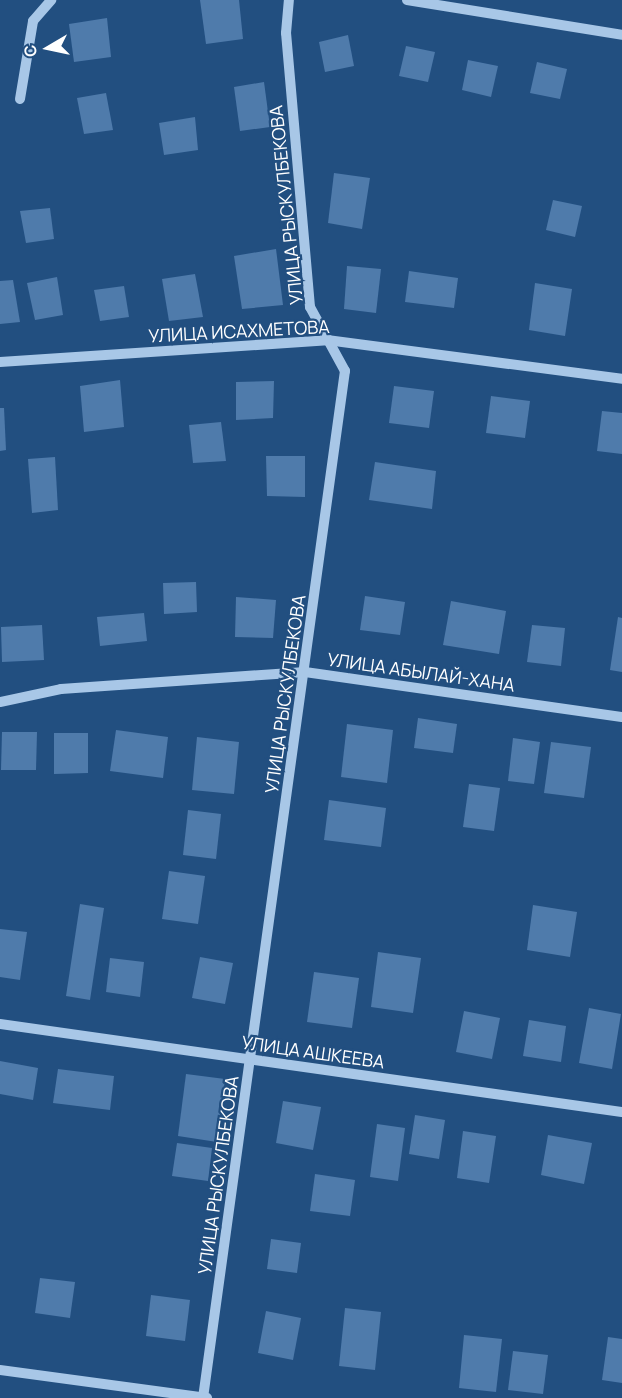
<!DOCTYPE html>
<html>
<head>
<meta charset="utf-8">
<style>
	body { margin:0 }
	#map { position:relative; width:622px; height:1398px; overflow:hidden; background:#224f80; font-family:Manrope,sans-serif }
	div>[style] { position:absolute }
	.building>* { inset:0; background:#4f7bab }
	.minor>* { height:10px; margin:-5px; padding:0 5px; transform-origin:5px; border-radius:5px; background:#a8c7e7 }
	span { translate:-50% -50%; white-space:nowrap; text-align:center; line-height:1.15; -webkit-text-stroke:4.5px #224f80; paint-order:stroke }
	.street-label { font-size:18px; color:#fff }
	.north { position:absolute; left:18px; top:18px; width:60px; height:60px; -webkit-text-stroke:4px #224f80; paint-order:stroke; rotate:261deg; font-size:16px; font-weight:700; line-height:24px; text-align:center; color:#fff }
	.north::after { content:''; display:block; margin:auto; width:21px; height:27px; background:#fff; clip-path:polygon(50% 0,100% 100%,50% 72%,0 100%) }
</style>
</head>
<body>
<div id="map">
	<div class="building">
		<div style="clip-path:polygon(200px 0,239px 0,243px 39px,206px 44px)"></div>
		<div style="clip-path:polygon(107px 18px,111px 57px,74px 62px,69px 24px)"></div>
		<div style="clip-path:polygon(348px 35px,354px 66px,325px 72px,319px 42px)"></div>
		<div style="clip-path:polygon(406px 46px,435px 52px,428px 82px,399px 76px)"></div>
		<div style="clip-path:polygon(468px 60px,498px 66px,491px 97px,462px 90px)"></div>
		<div style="clip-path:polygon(537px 62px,567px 69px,560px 99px,530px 93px)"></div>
		<div style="clip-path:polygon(264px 82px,270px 127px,240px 131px,234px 87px)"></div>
		<div style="clip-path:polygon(106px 93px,113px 130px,84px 134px,77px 98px)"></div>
		<div style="clip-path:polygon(195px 117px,198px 150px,164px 155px,159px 123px)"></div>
		<div style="clip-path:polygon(334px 173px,370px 178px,362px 229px,328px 223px)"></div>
		<div style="clip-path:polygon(553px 200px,582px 206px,575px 237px,546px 230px)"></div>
		<div style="clip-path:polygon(50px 208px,54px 239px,26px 243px,20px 211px)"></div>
		<div style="clip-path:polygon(276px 249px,283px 305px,242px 309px,234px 256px)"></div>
		<div style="clip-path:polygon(347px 266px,381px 269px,376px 313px,344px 309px)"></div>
		<div style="clip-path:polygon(409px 271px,458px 278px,454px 308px,405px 302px)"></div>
		<div style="clip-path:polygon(195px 274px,203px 317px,169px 321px,162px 279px)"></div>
		<div style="clip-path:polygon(57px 277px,63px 315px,35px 320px,27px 283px)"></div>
		<div style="clip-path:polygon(13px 280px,20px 322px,0 324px,0 281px)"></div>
		<div style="clip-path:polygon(535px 283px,572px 289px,565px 336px,529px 330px)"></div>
		<div style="clip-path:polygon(124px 286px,129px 317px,100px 321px,94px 290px)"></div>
		<div style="clip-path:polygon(120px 380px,124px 427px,84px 432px,80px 386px)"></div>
		<div style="clip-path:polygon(274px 381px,273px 418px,236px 420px,236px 382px)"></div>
		<div style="clip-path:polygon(394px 386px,434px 391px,429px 428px,389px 423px)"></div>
		<div style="clip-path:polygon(491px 396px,530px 401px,525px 438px,486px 433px)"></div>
		<div style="clip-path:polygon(0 408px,4px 408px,6px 450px,0 451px)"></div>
		<div style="clip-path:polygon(602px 411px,622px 413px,622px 454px,597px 451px)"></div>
		<div style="clip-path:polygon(221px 422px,226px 461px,193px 463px,189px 425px)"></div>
		<div style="clip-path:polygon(266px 456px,305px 456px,305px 497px,267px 496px)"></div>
		<div style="clip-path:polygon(55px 457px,58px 510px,32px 513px,28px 459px)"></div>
		<div style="clip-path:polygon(375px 462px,436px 471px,432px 509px,369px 500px)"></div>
		<div style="clip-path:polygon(196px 582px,197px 612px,164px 614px,163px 583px)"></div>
		<div style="clip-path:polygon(365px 596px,405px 602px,400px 635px,360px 630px)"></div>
		<div style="clip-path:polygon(236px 597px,276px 600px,273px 638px,235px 637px)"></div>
		<div style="clip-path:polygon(451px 601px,506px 611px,499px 654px,443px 645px)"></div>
		<div style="clip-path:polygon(144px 613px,147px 641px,100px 646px,97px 617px)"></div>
		<div style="clip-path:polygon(618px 617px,622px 618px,622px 672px,610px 670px)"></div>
		<div style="clip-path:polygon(42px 625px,44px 660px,2px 662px,1px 627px)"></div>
		<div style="clip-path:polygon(532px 625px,565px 628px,561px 666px,527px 662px)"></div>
		<div style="clip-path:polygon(418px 718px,457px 724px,453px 753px,414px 748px)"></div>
		<div style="clip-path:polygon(347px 724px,393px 730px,387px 783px,341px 777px)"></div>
		<div style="clip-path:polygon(116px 730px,168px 737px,163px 778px,110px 771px)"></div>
		<div style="clip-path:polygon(2px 732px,37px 732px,36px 770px,1px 770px)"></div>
		<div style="clip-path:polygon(54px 733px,88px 733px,88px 773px,54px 774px)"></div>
		<div style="clip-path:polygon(197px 737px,239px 742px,234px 794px,192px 790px)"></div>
		<div style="clip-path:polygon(513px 738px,540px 742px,534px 784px,508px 781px)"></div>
		<div style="clip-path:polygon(551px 742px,591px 747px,584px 798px,544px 793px)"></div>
		<div style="clip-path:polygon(469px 784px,500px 788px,494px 831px,463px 827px)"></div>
		<div style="clip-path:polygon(329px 800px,386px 808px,381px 847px,324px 840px)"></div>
		<div style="clip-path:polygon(188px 810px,221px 814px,216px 859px,183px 855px)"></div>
		<div style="clip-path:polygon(169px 871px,205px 876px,198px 924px,162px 919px)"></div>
		<div style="clip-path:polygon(80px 904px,104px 908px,90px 1000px,66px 996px)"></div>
		<div style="clip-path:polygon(533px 905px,577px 912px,570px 957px,527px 950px)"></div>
		<div style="clip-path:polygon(0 929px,27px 932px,20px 980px,0 977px)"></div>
		<div style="clip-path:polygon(378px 952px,421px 958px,413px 1013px,371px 1007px)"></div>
		<div style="clip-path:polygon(200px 957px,233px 963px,225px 1004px,192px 998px)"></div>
		<div style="clip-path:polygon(110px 958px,144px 962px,140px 997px,106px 992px)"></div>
		<div style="clip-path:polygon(314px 972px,359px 978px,352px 1028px,307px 1022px)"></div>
		<div style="clip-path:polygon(589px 1008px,621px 1014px,612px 1069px,579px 1063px)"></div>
		<div style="clip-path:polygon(464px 1011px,500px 1018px,492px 1059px,456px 1052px)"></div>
		<div style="clip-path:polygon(529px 1020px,566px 1026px,561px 1062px,523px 1056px)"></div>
		<div style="clip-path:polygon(0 1061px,38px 1068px,33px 1100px,0 1094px)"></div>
		<div style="clip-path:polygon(58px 1069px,114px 1076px,110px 1110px,53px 1103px)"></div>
		<div style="clip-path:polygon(186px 1074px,225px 1079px,217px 1142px,178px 1136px)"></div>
		<div style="clip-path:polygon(283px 1101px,321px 1107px,313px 1150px,276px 1143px)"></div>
		<div style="clip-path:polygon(415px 1115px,445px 1120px,439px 1159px,409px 1154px)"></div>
		<div style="clip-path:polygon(377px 1124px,405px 1128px,398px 1181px,370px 1177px)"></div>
		<div style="clip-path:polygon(463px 1131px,496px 1136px,489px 1183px,457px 1178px)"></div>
		<div style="clip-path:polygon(548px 1135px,592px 1143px,584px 1184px,541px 1175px)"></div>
		<div style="clip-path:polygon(177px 1143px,212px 1148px,208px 1181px,172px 1176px)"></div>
		<div style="clip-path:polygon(315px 1174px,355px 1180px,350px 1216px,310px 1211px)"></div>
		<div style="clip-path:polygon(271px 1239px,301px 1243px,297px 1273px,267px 1269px)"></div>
		<div style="clip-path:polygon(40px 1278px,75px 1282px,70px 1318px,35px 1313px)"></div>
		<div style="clip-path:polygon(151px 1295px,190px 1300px,185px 1341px,146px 1336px)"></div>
		<div style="clip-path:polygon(345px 1308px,381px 1312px,375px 1370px,339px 1366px)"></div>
		<div style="clip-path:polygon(266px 1311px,301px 1318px,293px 1360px,258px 1353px)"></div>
		<div style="clip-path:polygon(464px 1335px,502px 1339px,496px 1392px,459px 1388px)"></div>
		<div style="clip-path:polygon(608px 1337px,622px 1339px,622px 1383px,602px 1380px)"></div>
		<div style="clip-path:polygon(513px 1351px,548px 1355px,543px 1394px,508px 1390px)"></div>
	</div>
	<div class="minor">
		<div style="left:407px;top:0;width:218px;rotate:9.2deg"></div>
		<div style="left:20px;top:99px;width:79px;rotate:-80.5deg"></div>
		<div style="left:33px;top:21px;width:28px;rotate:-49deg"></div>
		<div style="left:0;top:362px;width:328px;rotate:-3.8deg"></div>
		<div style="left:327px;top:340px;width:298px;rotate:7.5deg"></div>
		<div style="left:0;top:702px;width:62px;rotate:-12deg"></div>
		<div style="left:61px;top:689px;width:245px;rotate:-4deg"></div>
		<div style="left:305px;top:672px;width:320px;rotate:8.1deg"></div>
		<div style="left:0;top:1024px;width:628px;rotate:8.05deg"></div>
		<div style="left:0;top:1370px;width:209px;rotate:7.7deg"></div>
		<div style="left:203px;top:1398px;width:1037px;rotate:-82.13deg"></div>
		<div style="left:345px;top:371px;width:73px;rotate:-118.7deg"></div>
		<div style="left:310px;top:307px;width:275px;rotate:-95deg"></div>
		<div style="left:286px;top:33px;width:33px;rotate:-85deg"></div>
	</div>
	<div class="street-label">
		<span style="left:286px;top:205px;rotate:-96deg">УЛИЦА РЫСКУЛБЕКОВА</span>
		<span style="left:239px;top:331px;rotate:-3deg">УЛИЦА ИСАХМЕТОВА</span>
		<span style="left:421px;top:672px;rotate:8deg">УЛИЦА АБЫЛАЙ-ХАНА</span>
		<span style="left:285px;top:694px;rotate:-82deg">УЛИЦА РЫСКУЛБЕКОВА</span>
		<span style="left:313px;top:1052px;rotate:8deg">УЛИЦА АШКЕЕВА</span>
		<span style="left:218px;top:1175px;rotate:-82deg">УЛИЦА РЫСКУЛБЕКОВА</span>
	</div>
	<div class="north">С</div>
</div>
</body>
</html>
